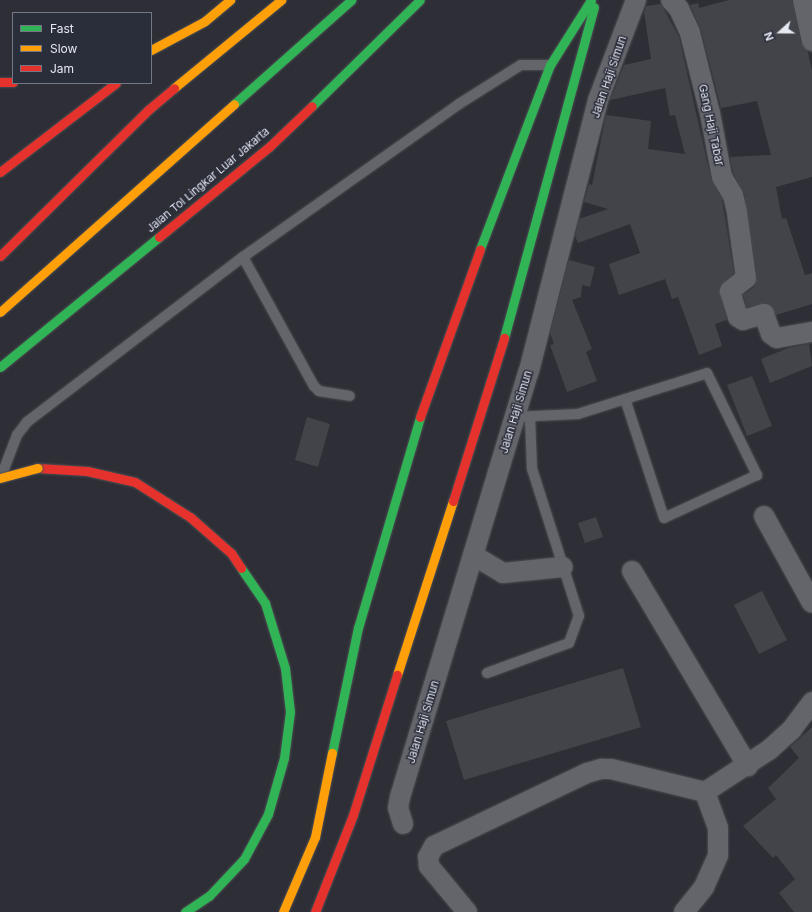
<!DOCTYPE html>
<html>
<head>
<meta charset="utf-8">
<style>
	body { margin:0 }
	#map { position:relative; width:812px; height:912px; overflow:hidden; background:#2e2f36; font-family:Inter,sans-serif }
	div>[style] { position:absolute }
	.building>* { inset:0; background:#43444a }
	.roads { filter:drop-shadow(0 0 1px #4c4e54) drop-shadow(0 0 1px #4c4e54) }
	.lane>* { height:10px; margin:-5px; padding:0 5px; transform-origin:5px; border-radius:5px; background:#64656b }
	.street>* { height:20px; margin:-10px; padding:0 10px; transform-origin:10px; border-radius:10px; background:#64656b }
	.fast>* { height:9px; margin:-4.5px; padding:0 4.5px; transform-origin:4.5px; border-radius:4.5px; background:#30b455 }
	.slow>* { height:9px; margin:-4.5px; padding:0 4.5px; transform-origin:4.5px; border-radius:4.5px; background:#ff9f0a }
	.jam>* { height:9px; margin:-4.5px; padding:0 4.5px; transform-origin:4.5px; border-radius:4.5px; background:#e5322d }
	.bridges { filter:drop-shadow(0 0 1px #4c4e54) drop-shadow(0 0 1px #4c4e54) }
	.slow-bridge>* { height:9px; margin:-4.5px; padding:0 4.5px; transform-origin:4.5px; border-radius:4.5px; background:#ff9f0a }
	span { translate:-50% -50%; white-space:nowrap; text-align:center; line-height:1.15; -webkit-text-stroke:3px #2a2d3a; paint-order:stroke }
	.street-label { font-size:11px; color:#e6e9f2 }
	.legend { position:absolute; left:12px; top:12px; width:140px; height:72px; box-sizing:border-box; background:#2a2d3a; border:1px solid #757884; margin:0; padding:5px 7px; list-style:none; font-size:12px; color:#e6e9f2 }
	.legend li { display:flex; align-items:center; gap:8px; height:20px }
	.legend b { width:20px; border:1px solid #757884 }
	.north { position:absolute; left:760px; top:12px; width:40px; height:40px; -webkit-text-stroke:3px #2a2d3a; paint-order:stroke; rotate:249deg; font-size:11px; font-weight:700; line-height:16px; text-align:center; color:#e6e9f2 }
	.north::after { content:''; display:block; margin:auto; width:14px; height:18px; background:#e6e9f2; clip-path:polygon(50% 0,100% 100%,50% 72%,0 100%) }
</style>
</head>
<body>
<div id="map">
	<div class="building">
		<div style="clip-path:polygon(729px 0,792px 0,801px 43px,808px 52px,812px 71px,812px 177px,776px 187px,782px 219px,786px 218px,805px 275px,812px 273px,812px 304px,776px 315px,767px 303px,747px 307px,743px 295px,754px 287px,757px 276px,744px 193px,733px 173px,730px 157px,771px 155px,757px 101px,721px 108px,701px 30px,690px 5px,698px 3px,699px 8px)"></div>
		<div style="clip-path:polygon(661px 4px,679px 37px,711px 179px,722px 199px,734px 273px,719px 288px,727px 320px,715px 324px,722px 346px,699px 355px,678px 297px,672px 299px,665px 279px,619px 295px,609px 264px,640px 253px,630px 224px,578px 243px,575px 236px,579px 219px,608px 209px,584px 202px,589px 184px,592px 185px,606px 115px,651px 121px,648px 149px,685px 154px,675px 115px,670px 116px,665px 88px,610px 100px,624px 65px,651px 59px,644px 12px,646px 6px)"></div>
		<div style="clip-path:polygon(569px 260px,595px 267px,590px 287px,582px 285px,581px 297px,572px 300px,592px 349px,586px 352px,597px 381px,567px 392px,550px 345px,554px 344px,550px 333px)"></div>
		<div style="clip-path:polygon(809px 344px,812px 366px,770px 383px,761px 359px,788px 348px)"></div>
		<div style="clip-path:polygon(752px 376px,772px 426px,747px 436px,727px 385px)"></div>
		<div style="clip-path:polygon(307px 417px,330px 424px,318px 467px,295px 460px)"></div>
		<div style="clip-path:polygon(596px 517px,603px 537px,585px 543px,578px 523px)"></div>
		<div style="clip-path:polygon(762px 591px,787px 640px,759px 654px,734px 605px)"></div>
		<div style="clip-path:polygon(623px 668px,641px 727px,464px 780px,446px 721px)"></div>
		<div style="clip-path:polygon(812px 727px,812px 912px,794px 912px,779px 893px,795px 879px,776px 855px,773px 858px,743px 826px,776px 799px,768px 788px,799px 758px,790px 747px)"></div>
	</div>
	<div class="roads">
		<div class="lane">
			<div style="left:243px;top:257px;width:147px;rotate:61.2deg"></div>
			<div style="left:314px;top:386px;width:7px;rotate:45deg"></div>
			<div style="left:319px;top:391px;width:31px;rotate:9deg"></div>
			<div style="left:514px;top:417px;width:64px;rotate:-2.7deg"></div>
			<div style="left:578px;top:414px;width:135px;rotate:-17.6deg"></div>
			<div style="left:707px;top:373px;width:114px;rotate:63.9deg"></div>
			<div style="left:757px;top:475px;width:102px;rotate:155.2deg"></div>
			<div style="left:664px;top:518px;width:125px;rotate:-108.1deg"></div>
			<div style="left:1px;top:477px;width:45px;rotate:-69.1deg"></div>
			<div style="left:17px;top:435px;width:16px;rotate:-52deg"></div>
			<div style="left:27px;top:422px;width:272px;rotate:-37.4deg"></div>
			<div style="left:243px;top:257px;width:265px;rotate:-35.3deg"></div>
			<div style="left:459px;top:104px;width:73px;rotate:-32.2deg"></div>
			<div style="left:521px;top:65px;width:29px"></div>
			<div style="left:487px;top:673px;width:87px;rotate:-20.1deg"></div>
			<div style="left:569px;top:643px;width:29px;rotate:-70deg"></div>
			<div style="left:579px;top:616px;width:154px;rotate:-107.7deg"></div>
			<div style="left:532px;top:469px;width:51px;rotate:-92.2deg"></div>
		</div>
		<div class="street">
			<div style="left:671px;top:0;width:12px;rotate:48deg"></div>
			<div style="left:679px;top:9px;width:26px;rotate:65deg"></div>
			<div style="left:690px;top:33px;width:82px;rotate:76deg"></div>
			<div style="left:710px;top:113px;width:65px;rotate:79.4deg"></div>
			<div style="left:722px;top:177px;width:21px;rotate:59deg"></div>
			<div style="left:733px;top:195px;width:18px;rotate:77deg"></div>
			<div style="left:737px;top:213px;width:66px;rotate:82.1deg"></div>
			<div style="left:746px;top:278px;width:21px;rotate:141deg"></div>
			<div style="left:730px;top:291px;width:27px;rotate:73deg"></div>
			<div style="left:738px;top:317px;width:6px;rotate:31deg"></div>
			<div style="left:743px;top:320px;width:22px;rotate:-16deg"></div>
			<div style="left:764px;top:314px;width:21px;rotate:71deg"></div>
			<div style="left:771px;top:334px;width:7px;rotate:34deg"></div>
			<div style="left:777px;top:338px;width:36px;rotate:-10deg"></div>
			<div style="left:803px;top:0;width:42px;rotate:77.6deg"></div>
			<div style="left:764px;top:516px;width:99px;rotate:61.1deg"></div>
			<div style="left:473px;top:555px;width:35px;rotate:31deg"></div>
			<div style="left:503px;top:573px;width:60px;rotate:-5.7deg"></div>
			<div style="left:632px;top:571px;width:227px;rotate:59.3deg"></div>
			<div style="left:403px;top:824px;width:17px;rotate:-107deg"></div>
			<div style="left:398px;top:808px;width:11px;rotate:-80deg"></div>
			<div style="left:400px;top:797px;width:445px;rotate:-73.2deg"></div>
			<div style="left:529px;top:371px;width:280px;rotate:-75.7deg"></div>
			<div style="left:598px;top:100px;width:107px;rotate:-69.2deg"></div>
			<div style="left:467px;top:912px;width:60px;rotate:-129.6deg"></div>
			<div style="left:429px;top:866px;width:9px;rotate:-96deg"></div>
			<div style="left:428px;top:857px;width:13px;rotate:-61deg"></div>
			<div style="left:434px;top:846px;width:170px;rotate:-25.5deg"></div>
			<div style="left:587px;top:773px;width:15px;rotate:-16deg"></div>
			<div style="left:601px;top:769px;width:10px"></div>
			<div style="left:611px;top:769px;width:97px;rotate:13.7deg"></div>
			<div style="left:705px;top:792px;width:77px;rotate:-33.3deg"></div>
			<div style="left:769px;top:750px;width:31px;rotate:-42deg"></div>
			<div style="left:792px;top:729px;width:34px;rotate:-53deg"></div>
			<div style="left:684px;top:912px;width:32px;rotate:-51deg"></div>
			<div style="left:704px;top:887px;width:35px;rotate:-66deg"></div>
			<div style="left:718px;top:855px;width:27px;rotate:-90deg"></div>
			<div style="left:718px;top:828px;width:38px;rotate:-110deg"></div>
		</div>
		<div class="fast">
			<div style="left:234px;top:104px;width:157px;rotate:-41.6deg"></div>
			<div style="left:312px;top:106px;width:151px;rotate:-44.5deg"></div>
			<div style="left:480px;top:249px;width:197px;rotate:-69.2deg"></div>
			<div style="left:550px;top:65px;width:77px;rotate:-57.8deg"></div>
			<div style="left:504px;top:338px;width:343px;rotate:-74.8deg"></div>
			<div style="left:0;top:367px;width:205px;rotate:-39.3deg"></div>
			<div style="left:332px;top:753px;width:128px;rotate:-78.3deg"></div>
			<div style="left:358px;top:628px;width:220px;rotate:-73.6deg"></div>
			<div style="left:185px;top:912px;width:29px;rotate:-34deg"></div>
			<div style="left:209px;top:896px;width:51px;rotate:-46.6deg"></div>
			<div style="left:244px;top:859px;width:51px;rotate:-61.9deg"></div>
			<div style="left:268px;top:814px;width:58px;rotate:-74.1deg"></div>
			<div style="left:284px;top:758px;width:46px;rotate:-82.6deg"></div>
			<div style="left:290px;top:712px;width:44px;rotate:-96.5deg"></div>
			<div style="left:285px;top:668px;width:68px;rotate:-107.1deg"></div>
			<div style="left:265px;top:603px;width:42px;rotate:-124.4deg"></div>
		</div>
		<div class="slow">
			<div style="left:151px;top:50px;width:61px;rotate:-28.2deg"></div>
			<div style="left:205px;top:21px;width:33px;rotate:-40deg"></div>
			<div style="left:174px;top:88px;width:139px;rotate:-39.4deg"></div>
			<div style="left:0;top:312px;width:313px;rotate:-41.6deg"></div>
			<div style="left:397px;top:675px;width:183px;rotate:-72.2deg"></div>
			<div style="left:283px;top:912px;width:82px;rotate:-66.9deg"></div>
			<div style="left:315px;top:837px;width:86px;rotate:-78.6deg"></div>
		</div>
		<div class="jam">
			<div style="left:0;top:82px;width:13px"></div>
			<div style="left:0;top:172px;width:146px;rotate:-37.5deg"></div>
			<div style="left:159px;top:237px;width:142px;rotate:-39.3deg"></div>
			<div style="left:269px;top:147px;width:59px;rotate:-43.6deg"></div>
			<div style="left:0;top:256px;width:208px;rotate:-44.6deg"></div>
			<div style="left:148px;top:110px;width:34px;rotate:-40deg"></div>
			<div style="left:420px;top:417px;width:178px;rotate:-70.3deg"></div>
			<div style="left:38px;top:468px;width:49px;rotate:3.5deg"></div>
			<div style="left:87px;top:471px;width:49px;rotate:12.9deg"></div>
			<div style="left:135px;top:482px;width:65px;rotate:32.5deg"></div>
			<div style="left:190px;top:517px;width:55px;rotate:41.3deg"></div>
			<div style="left:231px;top:553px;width:18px;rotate:56deg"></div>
			<div style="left:453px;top:501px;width:171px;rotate:-72.6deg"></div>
			<div style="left:315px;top:912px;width:104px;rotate:-68.6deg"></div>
			<div style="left:353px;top:815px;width:147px;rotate:-72.6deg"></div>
		</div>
	</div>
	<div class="bridges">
		<div class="slow-bridge">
			<div style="left:0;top:478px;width:39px;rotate:-15deg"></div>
		</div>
	</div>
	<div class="street-label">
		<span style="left:609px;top:77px;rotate:-71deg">Jalan Haji Simun</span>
		<span style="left:711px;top:125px;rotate:78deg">Gang Haji Tabar</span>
		<span style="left:208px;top:180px;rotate:-40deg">Jalan Tol Lingkar Luar Jakarta</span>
		<span style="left:516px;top:412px;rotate:-73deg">Jalan Haji Simun</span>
		<span style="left:423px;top:722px;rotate:-73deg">Jalan Haji Simun</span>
	</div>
	<ul class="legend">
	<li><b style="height:5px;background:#30b455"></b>Fast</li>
	<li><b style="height:5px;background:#ff9f0a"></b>Slow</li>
	<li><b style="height:5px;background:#e5322d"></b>Jam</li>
	</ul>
	<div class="north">N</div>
</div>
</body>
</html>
